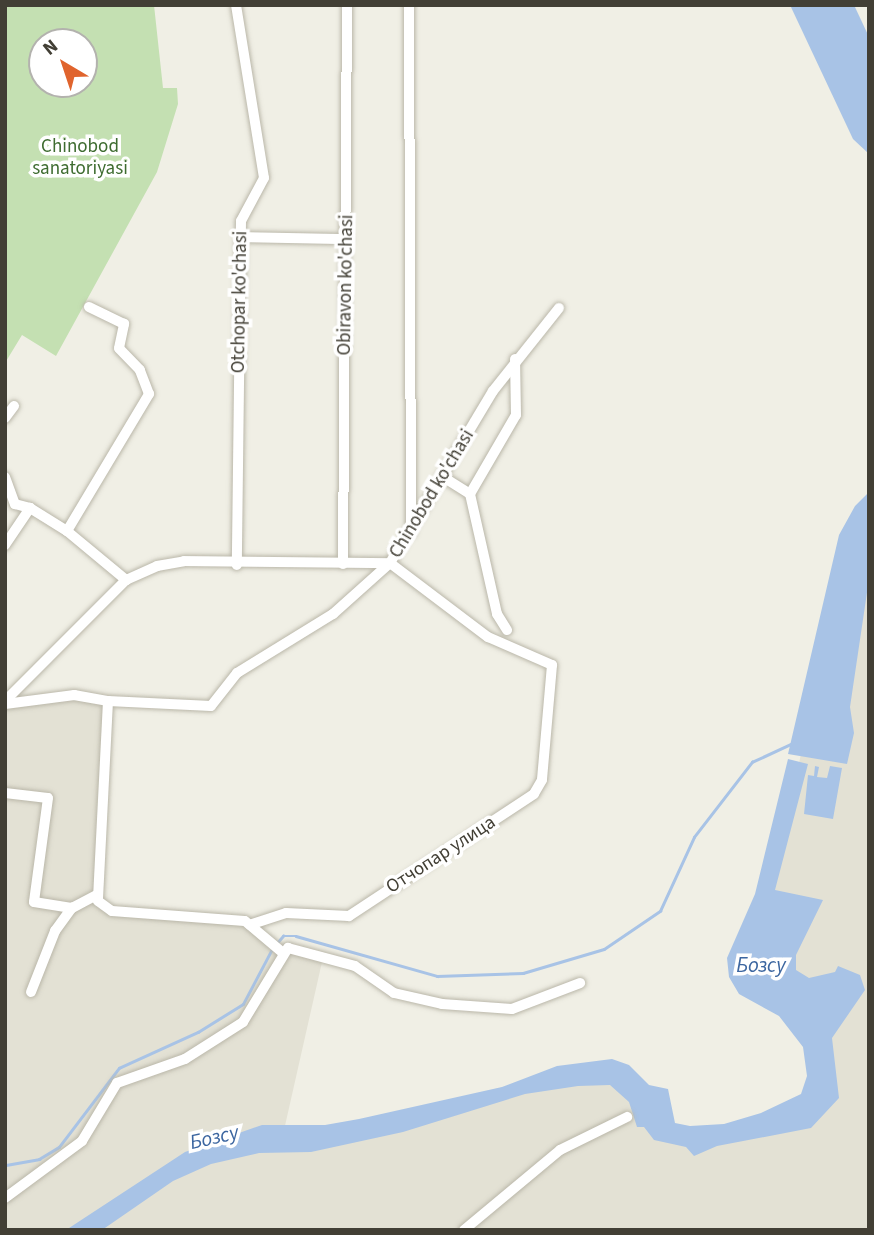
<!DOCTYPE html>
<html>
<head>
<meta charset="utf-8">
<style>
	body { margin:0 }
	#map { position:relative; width:874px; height:1235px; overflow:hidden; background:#f0efe5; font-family:"Source Sans 3",sans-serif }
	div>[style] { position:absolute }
	.residential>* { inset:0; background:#e3e1d4 }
	.green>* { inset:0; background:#c4e0b2 }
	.water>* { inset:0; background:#a8c3e6 }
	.stream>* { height:2.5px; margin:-1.25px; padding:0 1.25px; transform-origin:1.25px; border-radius:1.25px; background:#a8c3e6 }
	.roads { filter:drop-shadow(0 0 2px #bab7a9) drop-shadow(0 0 2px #bab7a9) }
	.street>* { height:10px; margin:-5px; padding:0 5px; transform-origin:5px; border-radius:5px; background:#fff }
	span { translate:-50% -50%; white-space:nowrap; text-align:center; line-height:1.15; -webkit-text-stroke:7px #fff; paint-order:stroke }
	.park-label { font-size:19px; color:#3e6c30 }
	.street-label { font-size:19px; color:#423f35 }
	.water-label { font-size:21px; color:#3c66a0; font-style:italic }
	.frame { position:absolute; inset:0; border:7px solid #423f35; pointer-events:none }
	.north { position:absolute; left:28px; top:28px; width:70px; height:70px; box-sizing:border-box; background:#fff; border:2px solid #b3b2ae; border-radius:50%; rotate:321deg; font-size:19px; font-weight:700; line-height:28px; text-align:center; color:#423f35 }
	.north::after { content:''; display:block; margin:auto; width:24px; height:32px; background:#e0642d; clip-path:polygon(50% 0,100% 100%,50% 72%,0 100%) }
</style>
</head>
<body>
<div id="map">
	<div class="residential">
		<div style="clip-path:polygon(869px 535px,869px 1230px,80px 1230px,196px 1160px,592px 1066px,668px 1129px,788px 1122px,829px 1069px,765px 930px,804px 739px)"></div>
		<div style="clip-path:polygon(92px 697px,108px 701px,100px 900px,113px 909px,245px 919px,294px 954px,322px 962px,282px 1139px,244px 1144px,74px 1230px,5px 1230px,5px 709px)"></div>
	</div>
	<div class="green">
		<div style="clip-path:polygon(evenodd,5px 5px,154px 5px,163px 88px,177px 88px,178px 104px,157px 172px,56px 356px,22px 335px,5px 363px,5px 5px,42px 42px,84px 42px,84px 84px,42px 84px,42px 42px)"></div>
	</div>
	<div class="water">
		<div style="clip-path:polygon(790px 5px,854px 5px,869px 37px,869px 154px,853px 139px)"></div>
		<div style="clip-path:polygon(869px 492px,869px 579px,850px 707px,854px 733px,847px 764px,788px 754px,839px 535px,855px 506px)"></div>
		<div style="clip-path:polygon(788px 759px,808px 764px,775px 890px,823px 900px,796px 955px,796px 970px,809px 978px,835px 972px,838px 966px,860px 975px,865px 990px,832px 1038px,839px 1098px,811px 1128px,717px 1146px,694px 1156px,686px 1147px,654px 1140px,644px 1127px,637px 1127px,629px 1102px,610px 1085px,578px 1086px,525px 1094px,403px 1132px,311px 1152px,259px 1153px,211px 1164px,173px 1181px,102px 1230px,66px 1230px,185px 1152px,262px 1125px,325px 1125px,359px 1119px,502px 1087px,557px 1066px,612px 1059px,629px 1065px,649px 1085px,668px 1089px,675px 1123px,690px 1126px,724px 1124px,761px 1113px,801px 1094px,807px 1076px,803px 1047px,779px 1016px,739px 994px,729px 977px,727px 958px,755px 894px)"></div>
		<div style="clip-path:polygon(815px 766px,819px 767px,817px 777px,827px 778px,830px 766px,842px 768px,833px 819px,804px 814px,808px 775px,814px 776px)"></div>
	</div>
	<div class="stream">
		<div style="left:276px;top:944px;width:11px;rotate:-49deg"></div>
		<div style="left:283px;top:936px;width:13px"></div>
		<div style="left:296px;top:936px;width:147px;rotate:15.8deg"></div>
		<div style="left:437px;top:976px;width:86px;rotate:-2deg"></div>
		<div style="left:523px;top:973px;width:84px;rotate:-16.5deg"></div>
		<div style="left:604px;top:949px;width:68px;rotate:-34.2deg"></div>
		<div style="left:660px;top:911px;width:81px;rotate:-65.3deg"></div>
		<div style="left:694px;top:837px;width:95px;rotate:-52.3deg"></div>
		<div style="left:752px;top:762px;width:43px;rotate:-24.8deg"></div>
		<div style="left:6px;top:1165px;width:34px;rotate:-10deg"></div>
		<div style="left:39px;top:1159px;width:23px;rotate:-31deg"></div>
		<div style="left:59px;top:1147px;width:99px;rotate:-52.8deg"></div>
		<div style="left:119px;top:1068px;width:87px;rotate:-24.5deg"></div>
		<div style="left:198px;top:1032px;width:53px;rotate:-31.9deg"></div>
		<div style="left:243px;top:1004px;width:62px;rotate:-62.2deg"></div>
	</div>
	<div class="roads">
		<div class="street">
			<div style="left:236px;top:5px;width:175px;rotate:80.8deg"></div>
			<div style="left:264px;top:178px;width:49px;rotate:118.1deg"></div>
			<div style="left:241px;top:221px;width:344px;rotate:90.7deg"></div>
			<div style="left:409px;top:5px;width:527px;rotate:89.78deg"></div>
			<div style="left:241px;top:237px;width:106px;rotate:1.1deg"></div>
			<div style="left:5px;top:418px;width:15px;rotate:-53deg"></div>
			<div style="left:5px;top:477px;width:29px;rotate:70deg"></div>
			<div style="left:15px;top:504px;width:16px;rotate:15deg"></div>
			<div style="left:30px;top:508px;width:44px;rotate:31.9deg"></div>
			<div style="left:67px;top:531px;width:77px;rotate:39.7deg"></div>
			<div style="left:443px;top:477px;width:32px;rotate:32deg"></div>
			<div style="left:470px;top:494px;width:123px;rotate:77.3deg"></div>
			<div style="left:497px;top:614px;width:19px;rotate:58deg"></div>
			<div style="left:470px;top:494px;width:91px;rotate:-59.8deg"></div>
			<div style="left:516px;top:415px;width:56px;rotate:-91deg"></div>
			<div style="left:67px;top:531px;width:160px;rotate:-59.1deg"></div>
			<div style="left:149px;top:394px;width:26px;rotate:-111deg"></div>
			<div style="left:140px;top:370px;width:30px;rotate:-134deg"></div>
			<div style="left:119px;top:348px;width:25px;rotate:-78deg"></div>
			<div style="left:124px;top:324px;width:39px;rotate:-154deg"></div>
			<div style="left:5px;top:545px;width:45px;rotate:-56deg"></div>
			<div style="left:343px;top:564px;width:559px;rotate:-89.59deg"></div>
			<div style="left:5px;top:701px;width:171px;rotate:-45deg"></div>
			<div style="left:126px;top:580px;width:34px;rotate:-24deg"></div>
			<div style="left:157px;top:566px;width:27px;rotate:-10deg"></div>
			<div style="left:184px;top:561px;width:206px;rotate:0.6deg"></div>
			<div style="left:390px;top:563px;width:123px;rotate:37.1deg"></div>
			<div style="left:488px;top:637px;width:70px;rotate:23.6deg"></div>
			<div style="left:552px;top:665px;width:115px;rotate:95deg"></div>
			<div style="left:542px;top:780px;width:16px;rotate:120deg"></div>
			<div style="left:534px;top:794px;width:222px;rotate:146.6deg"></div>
			<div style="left:349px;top:916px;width:63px;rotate:-177.3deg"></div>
			<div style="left:286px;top:913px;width:38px;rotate:162deg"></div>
			<div style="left:108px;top:701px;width:200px;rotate:92.9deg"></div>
			<div style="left:98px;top:901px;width:17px;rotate:36deg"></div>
			<div style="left:112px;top:911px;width:133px;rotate:4.3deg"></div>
			<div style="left:245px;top:921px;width:48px;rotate:40deg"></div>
			<div style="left:5px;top:704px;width:70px;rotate:-7.4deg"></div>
			<div style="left:74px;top:695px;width:35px;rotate:10deg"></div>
			<div style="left:108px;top:701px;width:103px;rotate:2.8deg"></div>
			<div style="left:211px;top:706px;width:42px;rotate:-51.8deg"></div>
			<div style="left:237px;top:673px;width:113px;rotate:-31.6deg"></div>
			<div style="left:333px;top:614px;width:76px;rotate:-41.8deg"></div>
			<div style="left:390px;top:563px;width:200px;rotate:-59.1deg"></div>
			<div style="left:493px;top:391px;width:106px;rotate:-51.5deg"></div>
			<div style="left:5px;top:793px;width:43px;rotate:6.6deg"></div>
			<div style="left:48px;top:798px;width:105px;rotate:97.7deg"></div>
			<div style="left:34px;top:902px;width:38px;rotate:9deg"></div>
			<div style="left:72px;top:908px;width:27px;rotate:-28deg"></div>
			<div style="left:31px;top:992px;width:66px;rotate:-68.5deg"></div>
			<div style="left:55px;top:931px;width:29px;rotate:-54deg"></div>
			<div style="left:5px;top:1198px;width:96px;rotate:-36.5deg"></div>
			<div style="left:82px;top:1141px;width:68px;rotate:-58.9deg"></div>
			<div style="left:117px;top:1083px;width:72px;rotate:-19.4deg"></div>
			<div style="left:185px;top:1059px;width:69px;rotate:-32.5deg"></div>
			<div style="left:243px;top:1022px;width:87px;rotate:-58.7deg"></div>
			<div style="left:288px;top:948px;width:69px;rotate:15deg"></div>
			<div style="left:355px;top:966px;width:47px;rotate:34.7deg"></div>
			<div style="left:394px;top:993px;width:49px;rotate:12.9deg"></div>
			<div style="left:442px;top:1004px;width:70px;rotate:4.1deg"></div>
			<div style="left:512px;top:1009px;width:73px;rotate:-20.9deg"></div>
			<div style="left:464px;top:1230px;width:125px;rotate:-39.8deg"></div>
			<div style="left:560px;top:1150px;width:75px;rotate:-26.2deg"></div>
		</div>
	</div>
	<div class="park-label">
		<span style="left:80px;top:158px">Chinobod<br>sanatoriyasi</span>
	</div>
	<div class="street-label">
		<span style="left:346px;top:285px;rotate:-89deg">Obiravon ko'chasi</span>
		<span style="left:240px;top:302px;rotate:-89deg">Otchopar ko'chasi</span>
		<span style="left:432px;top:494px;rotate:-59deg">Chinobod ko'chasi</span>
		<span style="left:441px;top:855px;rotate:-33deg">Отчопар улица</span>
	</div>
	<div class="water-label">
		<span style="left:761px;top:965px">Бозсу</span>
		<span style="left:214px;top:1137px;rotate:-13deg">Бозсу</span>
	</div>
	<div class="frame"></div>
	<div class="north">N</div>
</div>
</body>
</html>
